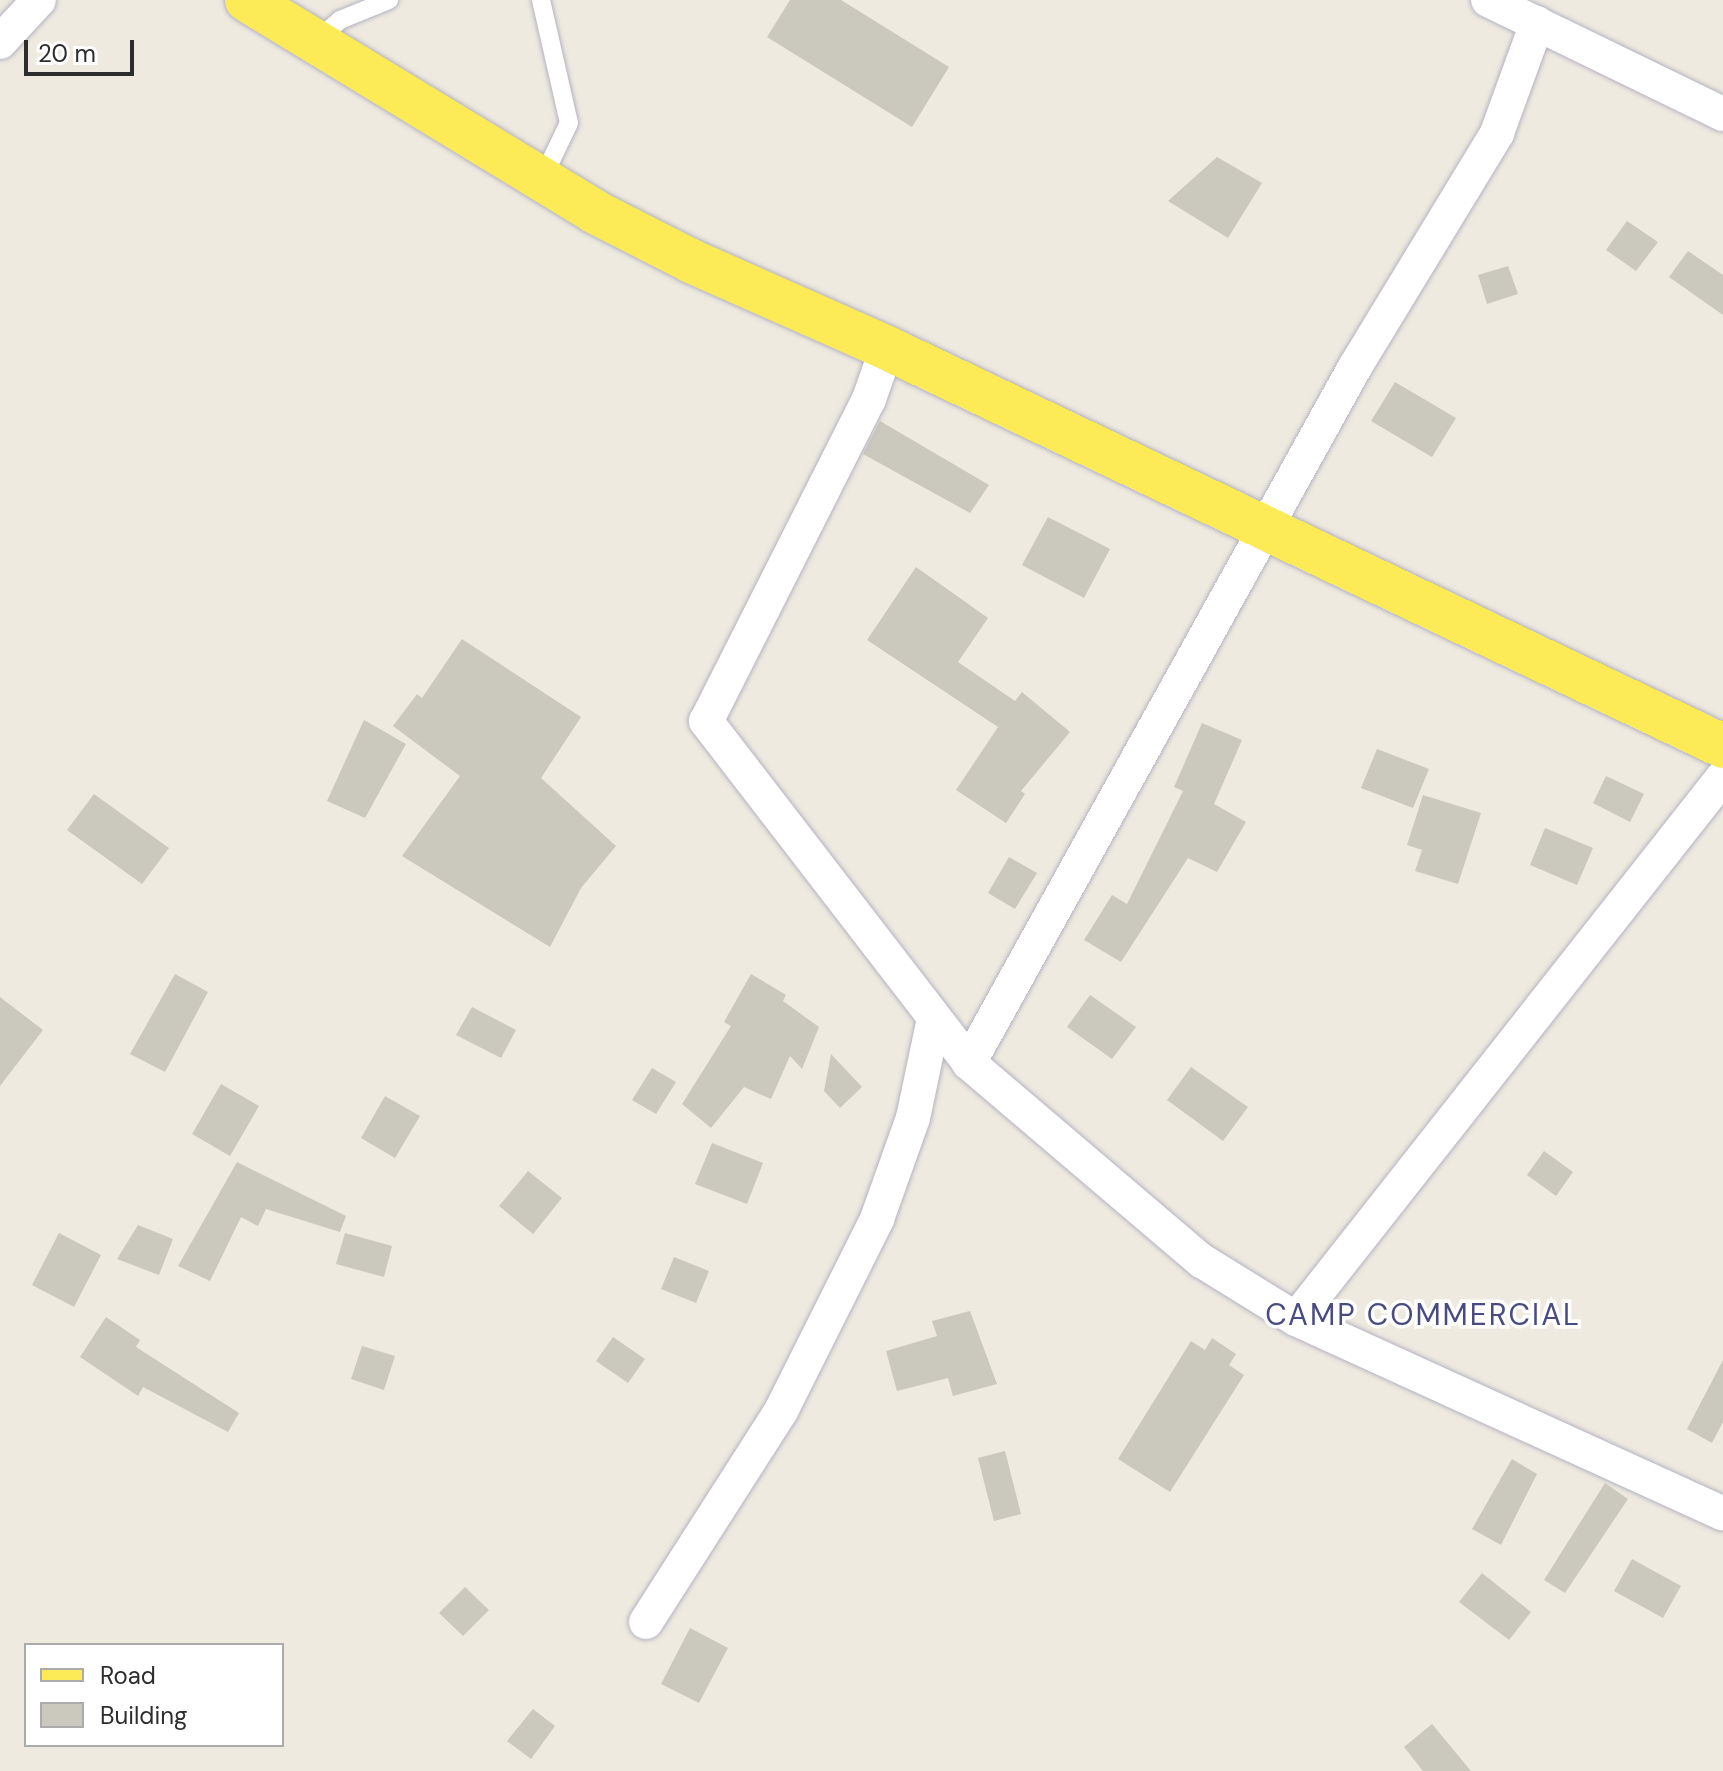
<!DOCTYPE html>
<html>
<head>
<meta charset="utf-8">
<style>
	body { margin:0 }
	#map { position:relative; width:1723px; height:1771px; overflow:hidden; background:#efeadf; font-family:"DM Sans",sans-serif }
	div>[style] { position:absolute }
	.building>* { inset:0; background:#cbc8bd }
	.roads { filter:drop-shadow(0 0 2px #b3b3c2) drop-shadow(0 0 2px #b3b3c2) }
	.lane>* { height:18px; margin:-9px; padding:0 9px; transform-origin:9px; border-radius:9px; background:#fff }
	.street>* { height:34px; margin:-17px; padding:0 17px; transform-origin:17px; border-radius:17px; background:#fff }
	.primary>* { height:44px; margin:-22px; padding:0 22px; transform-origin:22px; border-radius:22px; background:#fceb57 }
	span { translate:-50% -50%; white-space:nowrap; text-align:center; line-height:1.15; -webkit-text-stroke:7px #fff; paint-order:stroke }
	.neighbourhood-label { font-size:30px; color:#494c83; letter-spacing:2px }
	.legend { position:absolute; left:24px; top:1643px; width:260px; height:104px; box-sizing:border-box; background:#fff; border:2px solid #ababab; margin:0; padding:10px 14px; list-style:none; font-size:24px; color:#2d2d2d }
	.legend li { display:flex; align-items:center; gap:16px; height:40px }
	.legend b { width:40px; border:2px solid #ababab }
	.scale { position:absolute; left:24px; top:40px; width:110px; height:36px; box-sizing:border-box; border:4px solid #2d2d2d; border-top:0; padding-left:10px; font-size:24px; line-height:28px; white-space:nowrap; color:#2d2d2d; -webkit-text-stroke:6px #fff; paint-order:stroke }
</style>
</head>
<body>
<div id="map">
	<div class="building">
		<div style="clip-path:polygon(790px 0,841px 0,949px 67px,912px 127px,767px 37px)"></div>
		<div style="clip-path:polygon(1217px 157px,1262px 183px,1228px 238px,1168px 201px)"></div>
		<div style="clip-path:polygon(1627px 221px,1658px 242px,1636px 271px,1606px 250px)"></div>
		<div style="clip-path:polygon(1688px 251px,1723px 275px,1723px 315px,1669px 277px)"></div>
		<div style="clip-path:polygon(1508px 266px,1518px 294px,1487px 304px,1478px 275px)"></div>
		<div style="clip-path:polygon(1395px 382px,1456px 418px,1432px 457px,1371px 421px)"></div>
		<div style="clip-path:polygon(880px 421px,989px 485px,970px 513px,863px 454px)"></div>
		<div style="clip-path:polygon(1048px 517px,1110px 549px,1084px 598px,1022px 565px)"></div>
		<div style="clip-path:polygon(916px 567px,988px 618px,958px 662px,1015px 701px,1022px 692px,1070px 732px,1021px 791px,1025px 794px,1006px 823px,956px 790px,998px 727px,867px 640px)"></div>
		<div style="clip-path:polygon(462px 639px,581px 717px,541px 778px,616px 846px,581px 888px,550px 947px,402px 856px,460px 776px,393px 726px,417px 694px,422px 698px)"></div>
		<div style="clip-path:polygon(364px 720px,406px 744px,365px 818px,327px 801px)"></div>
		<div style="clip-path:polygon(1202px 723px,1242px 740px,1214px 804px,1246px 822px,1217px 872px,1188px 858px,1121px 962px,1084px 940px,1112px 895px,1127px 904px,1183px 791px,1174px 787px)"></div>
		<div style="clip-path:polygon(1377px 749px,1429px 769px,1413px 808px,1361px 788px)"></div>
		<div style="clip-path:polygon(1606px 776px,1644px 794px,1630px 822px,1593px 803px)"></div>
		<div style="clip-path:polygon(94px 794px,169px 848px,142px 884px,67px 830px)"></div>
		<div style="clip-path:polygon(1423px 795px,1481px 813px,1458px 884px,1415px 871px,1422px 850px,1407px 845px)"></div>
		<div style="clip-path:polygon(1545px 828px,1593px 848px,1577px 885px,1530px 865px)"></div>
		<div style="clip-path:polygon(1009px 857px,1037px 873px,1015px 909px,988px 893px)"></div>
		<div style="clip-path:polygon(175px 974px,208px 992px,165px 1072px,130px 1054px)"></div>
		<div style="clip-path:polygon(751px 974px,786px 995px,783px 1001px,819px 1027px,802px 1069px,790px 1056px,771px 1099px,744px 1087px,711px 1128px,682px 1104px,731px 1026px,724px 1022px)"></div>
		<div style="clip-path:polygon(1090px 995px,1136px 1027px,1112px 1059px,1067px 1027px)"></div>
		<div style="clip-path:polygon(0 997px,43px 1030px,0 1086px)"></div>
		<div style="clip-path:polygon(472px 1007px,516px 1030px,501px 1058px,456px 1035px)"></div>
		<div style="clip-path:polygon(831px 1054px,862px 1087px,840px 1108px,824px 1091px)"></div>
		<div style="clip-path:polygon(1191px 1067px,1248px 1107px,1223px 1141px,1167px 1100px)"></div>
		<div style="clip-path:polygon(652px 1068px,676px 1082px,656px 1114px,632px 1100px)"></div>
		<div style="clip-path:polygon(221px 1084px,259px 1106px,230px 1156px,192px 1134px)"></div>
		<div style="clip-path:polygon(385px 1096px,420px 1116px,395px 1158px,361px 1138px)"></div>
		<div style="clip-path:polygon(712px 1143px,763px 1163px,747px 1204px,695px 1184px)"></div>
		<div style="clip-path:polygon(1544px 1151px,1573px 1172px,1556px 1196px,1527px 1175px)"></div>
		<div style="clip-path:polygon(237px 1162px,346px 1216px,340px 1232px,266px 1209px,258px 1226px,241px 1217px,210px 1281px,178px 1266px)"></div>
		<div style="clip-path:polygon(528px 1171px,562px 1198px,533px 1234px,499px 1206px)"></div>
		<div style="clip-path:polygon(138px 1225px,173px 1239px,159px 1275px,117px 1259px)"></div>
		<div style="clip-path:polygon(59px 1233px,101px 1255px,74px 1307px,32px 1285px)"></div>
		<div style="clip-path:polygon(345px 1233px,392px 1246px,384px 1277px,336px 1264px)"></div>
		<div style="clip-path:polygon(674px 1257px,709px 1271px,696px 1303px,661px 1289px)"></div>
		<div style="clip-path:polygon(970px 1311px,997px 1384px,953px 1396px,948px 1378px,897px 1391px,886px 1351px,937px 1336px,932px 1321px)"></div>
		<div style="clip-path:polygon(106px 1317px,140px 1340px,136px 1347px,239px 1413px,228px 1432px,143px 1387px,138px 1396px,80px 1357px)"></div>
		<div style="clip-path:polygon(613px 1337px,645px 1359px,628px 1383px,596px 1361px)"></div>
		<div style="clip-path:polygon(1212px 1338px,1236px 1354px,1229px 1365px,1244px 1375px,1170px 1492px,1118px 1459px,1191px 1341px,1205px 1350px)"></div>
		<div style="clip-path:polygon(362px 1346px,395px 1356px,384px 1390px,351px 1379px)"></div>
		<div style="clip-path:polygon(1723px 1360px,1723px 1422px,1712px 1443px,1687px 1429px)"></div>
		<div style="clip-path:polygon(1005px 1451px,1021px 1514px,994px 1521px,978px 1458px)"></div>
		<div style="clip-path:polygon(1512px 1459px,1537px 1474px,1501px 1545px,1472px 1529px)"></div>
		<div style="clip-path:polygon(1605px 1483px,1628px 1499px,1565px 1593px,1544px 1580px)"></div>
		<div style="clip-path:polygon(1632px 1559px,1681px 1586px,1663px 1618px,1614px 1591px)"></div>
		<div style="clip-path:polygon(1482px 1573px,1531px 1612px,1509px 1640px,1459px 1602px)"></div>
		<div style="clip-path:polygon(465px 1587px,489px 1610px,463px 1636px,439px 1613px)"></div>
		<div style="clip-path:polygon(690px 1628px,728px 1648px,699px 1703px,661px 1684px)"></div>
		<div style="clip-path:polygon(533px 1709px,555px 1726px,531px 1759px,507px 1741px)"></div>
		<div style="clip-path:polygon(1432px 1724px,1471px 1771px,1423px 1771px,1404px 1747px)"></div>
	</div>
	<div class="roads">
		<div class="lane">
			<div style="left:541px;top:0;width:126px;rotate:77.2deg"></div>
			<div style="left:569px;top:123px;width:60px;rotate:115.7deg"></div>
			<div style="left:316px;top:41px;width:32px;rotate:-41deg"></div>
			<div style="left:340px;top:20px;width:53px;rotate:-22.2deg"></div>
		</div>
		<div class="street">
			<div style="left:1488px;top:0;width:261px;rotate:25.9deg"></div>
			<div style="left:0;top:42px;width:57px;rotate:-47.1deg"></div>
			<div style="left:887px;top:348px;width:54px;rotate:109.4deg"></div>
			<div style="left:869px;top:399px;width:361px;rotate:116.8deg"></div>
			<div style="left:706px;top:721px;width:431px;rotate:52.4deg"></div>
			<div style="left:969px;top:1063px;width:306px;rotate:40.4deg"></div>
			<div style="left:1202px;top:1261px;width:110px;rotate:31.7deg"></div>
			<div style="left:1296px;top:1319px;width:690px;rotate:-51.77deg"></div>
			<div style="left:969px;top:1063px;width:796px;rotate:-60.99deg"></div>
			<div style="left:1355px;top:367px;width:274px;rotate:-58.7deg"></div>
			<div style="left:1497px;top:133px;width:117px;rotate:-70deg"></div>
			<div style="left:1296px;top:1319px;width:469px;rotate:24.5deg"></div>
			<div style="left:646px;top:1622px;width:250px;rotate:-57.4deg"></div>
			<div style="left:781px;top:1411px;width:215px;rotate:-63.4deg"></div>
			<div style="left:877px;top:1219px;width:107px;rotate:-70.4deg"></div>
			<div style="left:913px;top:1118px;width:102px;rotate:-78.1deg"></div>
		</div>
		<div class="primary">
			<div style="left:247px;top:0;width:407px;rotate:31.3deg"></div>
			<div style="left:595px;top:212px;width:108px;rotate:27deg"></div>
			<div style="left:691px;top:261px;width:214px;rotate:23.9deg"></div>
			<div style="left:887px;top:348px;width:926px;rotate:25.46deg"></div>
		</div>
	</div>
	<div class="neighbourhood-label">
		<span style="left:1423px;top:1315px">CAMP COMMERCIAL</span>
	</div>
	<ul class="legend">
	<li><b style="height:10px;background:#fceb57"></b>Road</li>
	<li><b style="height:22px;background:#cbc8bd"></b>Building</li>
	</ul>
	<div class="scale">20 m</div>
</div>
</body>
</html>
